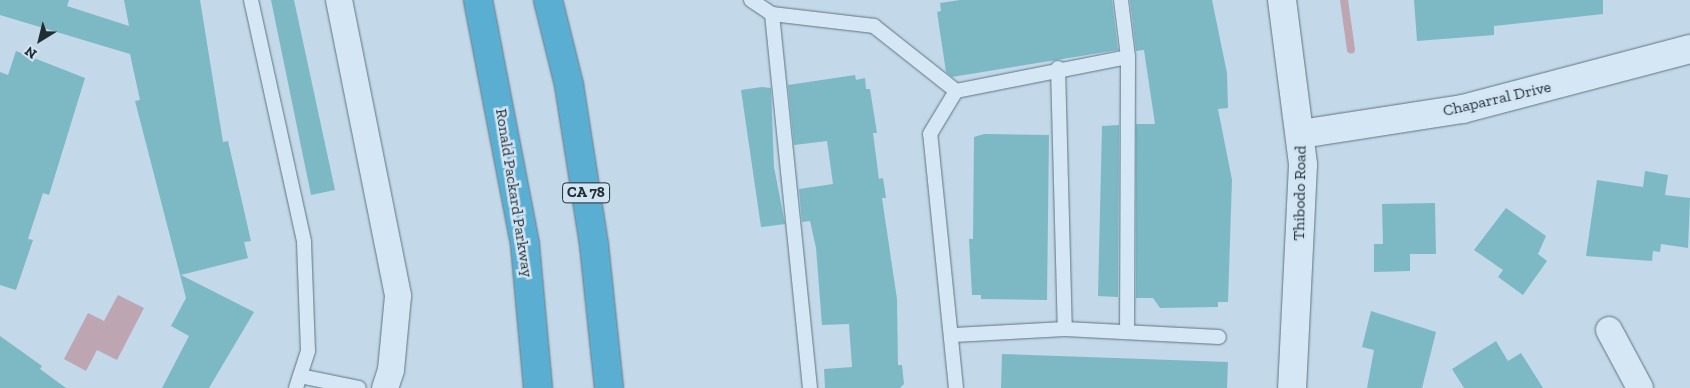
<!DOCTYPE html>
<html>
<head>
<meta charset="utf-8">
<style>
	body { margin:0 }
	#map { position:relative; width:1690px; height:388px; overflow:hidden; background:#c3d8e9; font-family:"Zilla Slab",serif }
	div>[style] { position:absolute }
	.water>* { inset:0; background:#bda5b2 }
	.stream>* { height:8px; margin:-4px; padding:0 4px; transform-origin:4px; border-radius:4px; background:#bda5b2 }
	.building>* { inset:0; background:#7cb9c4 }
	.roads { filter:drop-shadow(0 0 1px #5b7782) drop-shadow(0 0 1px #5b7782) }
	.lane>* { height:14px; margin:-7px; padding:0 7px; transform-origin:7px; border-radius:7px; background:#d5e7f5 }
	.street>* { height:26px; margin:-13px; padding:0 13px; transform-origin:13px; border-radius:13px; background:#d5e7f5 }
	.secondary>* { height:28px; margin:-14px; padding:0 14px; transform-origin:14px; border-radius:14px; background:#d5e7f5 }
	.highway>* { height:28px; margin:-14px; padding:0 14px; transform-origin:14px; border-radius:14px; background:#5aaed2 }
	span { translate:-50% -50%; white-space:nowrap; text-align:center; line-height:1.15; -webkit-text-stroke:5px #d2e3f2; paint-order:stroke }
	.shield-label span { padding:1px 4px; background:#d2e3f2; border:1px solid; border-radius:4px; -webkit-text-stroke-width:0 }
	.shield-label { font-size:15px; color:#1e2e33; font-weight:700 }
	.street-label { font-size:16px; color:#1e2e33 }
	.north { position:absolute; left:15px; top:15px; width:50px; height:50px; -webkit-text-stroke:4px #d2e3f2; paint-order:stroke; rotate:216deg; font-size:14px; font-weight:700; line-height:20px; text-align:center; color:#1e2e33 }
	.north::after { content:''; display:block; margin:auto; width:18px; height:22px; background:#1e2e33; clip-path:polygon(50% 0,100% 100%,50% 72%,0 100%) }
</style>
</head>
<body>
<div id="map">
	<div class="water">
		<div style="clip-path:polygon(118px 295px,144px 308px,117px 360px,97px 350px,86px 371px,64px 359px,88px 313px,104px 321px)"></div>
	</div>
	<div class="stream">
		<div style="left:1344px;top:0;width:50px;rotate:82deg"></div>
	</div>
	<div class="building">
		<div style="clip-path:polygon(0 0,69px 0,67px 6px,129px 26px,124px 0,200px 0,223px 142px,228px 141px,251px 241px,244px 242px,248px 258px,181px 275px,254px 312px,209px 388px,162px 388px,189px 336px,171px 326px,186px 298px,135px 101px,140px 100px,130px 54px,0 15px)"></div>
		<div style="clip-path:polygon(271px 0,294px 0,335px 190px,311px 195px)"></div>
		<div style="clip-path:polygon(960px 0,1112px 0,1118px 50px,952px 77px,946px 72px,937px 12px,941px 11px,940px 3px)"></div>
		<div style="clip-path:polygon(1130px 0,1212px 0,1227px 73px,1228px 108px,1218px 109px,1232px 180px,1228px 302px,1218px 302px,1218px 307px,1160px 308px,1153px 298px,1136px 298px,1136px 124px,1155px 124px,1144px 50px,1136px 51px)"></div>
		<div style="clip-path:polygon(1414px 0,1603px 0,1603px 14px,1494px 26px,1494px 35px,1417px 41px)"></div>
		<div style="clip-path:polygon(16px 51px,85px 78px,49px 195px,43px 193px,28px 239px,33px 240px,16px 290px,0 285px,0 72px,8px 75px)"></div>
		<div style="clip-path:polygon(855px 75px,856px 80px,865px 78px,866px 89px,870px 89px,877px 133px,873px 133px,879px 179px,883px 178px,886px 198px,882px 198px,897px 299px,898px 365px,902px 365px,904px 384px,900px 388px,825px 388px,824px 369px,852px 367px,849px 324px,822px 325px,816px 248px,810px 221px,802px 222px,799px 189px,833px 184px,827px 141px,794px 145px,788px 85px)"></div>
		<div style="clip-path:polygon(762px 87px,771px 88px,774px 167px,785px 224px,761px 227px,741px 90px)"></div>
		<div style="clip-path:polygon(1119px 125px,1118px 297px,1098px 296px,1102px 126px)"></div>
		<div style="clip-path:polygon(984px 134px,1049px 135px,1047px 300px,981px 299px,981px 295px,972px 295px,969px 239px,973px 239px,974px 137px)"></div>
		<div style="clip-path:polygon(1645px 171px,1668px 175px,1665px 195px,1690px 198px,1688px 248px,1661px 244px,1660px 252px,1653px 251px,1652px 261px,1586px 256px,1597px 180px,1643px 187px)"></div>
		<div style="clip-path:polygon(1435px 203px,1436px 254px,1410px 254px,1410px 271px,1374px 272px,1374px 244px,1383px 244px,1382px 204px)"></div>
		<div style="clip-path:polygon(1506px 208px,1546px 236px,1538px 254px,1547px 261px,1523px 295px,1498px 277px,1503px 270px,1474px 250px)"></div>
		<div style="clip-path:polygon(1371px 311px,1436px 332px,1422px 388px,1367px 388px,1374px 350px,1362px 347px)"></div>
		<div style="clip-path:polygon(0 336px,42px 366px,40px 369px,66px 388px,0 388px)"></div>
		<div style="clip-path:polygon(1496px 341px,1508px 361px,1521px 353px,1543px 388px,1464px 388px,1452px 369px)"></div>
		<div style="clip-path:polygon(1002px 354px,1228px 362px,1227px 388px,1001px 388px)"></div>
	</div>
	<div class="roads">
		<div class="lane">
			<div style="left:251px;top:0;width:248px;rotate:77.6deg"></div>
			<div style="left:304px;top:242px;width:109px;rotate:87.9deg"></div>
			<div style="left:308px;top:351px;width:39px;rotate:108deg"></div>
			<div style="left:751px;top:0;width:25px;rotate:34deg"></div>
			<div style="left:772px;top:14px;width:103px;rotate:6.7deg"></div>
			<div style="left:874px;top:26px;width:105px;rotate:38.4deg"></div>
			<div style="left:1121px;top:0;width:57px;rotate:83deg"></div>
			<div style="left:1128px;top:57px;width:272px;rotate:90.2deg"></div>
			<div style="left:772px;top:14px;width:376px;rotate:84.2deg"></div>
			<div style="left:1058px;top:68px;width:261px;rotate:88.5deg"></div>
			<div style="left:954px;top:335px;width:111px;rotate:-3.1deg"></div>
			<div style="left:1065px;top:329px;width:154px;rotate:3deg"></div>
			<div style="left:300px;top:376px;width:60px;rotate:11.5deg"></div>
			<div style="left:956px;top:388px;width:255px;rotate:-95.8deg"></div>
			<div style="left:930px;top:134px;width:50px;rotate:-58.8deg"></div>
			<div style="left:956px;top:91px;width:175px;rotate:-11.2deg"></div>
		</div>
		<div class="street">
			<div style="left:339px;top:0;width:302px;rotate:78.7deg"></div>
			<div style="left:398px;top:296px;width:74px;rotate:95.4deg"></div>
			<div style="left:391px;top:370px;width:19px;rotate:108deg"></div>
			<div style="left:1609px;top:330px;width:66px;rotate:61.9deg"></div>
		</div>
		<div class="secondary">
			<div style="left:1282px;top:0;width:166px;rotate:82.7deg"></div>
			<div style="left:1303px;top:165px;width:223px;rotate:92.8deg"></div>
			<div style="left:1301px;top:134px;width:164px;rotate:-8.8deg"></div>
			<div style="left:1463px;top:109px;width:235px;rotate:-14.8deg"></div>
		</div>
		<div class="highway">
			<div style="left:478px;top:0;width:249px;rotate:79.1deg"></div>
			<div style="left:525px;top:245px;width:144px;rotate:84.8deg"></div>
			<div style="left:548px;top:0;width:88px;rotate:76.1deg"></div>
			<div style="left:569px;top:85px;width:162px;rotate:81.1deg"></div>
			<div style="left:594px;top:245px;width:144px;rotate:84deg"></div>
		</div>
	</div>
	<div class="shield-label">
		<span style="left:586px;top:193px">CA 78</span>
	</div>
	<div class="street-label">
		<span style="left:1497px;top:99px;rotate:-13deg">Chaparral Drive</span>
		<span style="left:514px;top:193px;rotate:81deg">Ronald Packard Parkway</span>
		<span style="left:1300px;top:193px;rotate:-89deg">Thibodo Road</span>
	</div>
	<div class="north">N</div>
</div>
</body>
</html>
